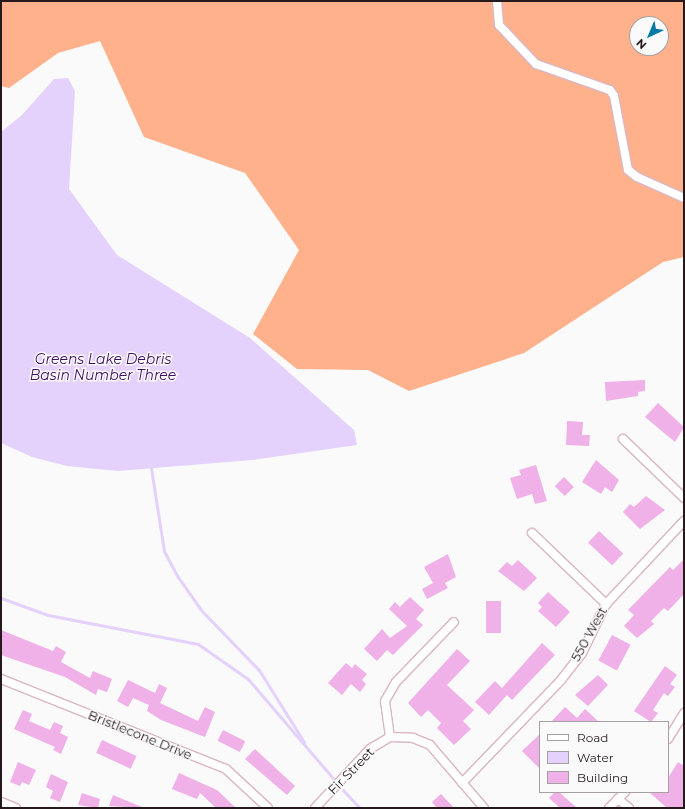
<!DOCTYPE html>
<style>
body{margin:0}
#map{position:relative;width:685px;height:809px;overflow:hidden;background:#fafafa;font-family:Montserrat,sans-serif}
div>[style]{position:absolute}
.forest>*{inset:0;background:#ffb18c}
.water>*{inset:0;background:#e4d1fc}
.stream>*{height:3px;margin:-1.5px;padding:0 1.5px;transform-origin:1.5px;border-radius:1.5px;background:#e4d1fc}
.building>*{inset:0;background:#f0b0e8;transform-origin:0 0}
.roads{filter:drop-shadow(1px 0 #d9b6c2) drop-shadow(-1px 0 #d9b6c2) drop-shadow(0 1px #d9b6c2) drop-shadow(0 -1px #d9b6c2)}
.minor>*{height:8px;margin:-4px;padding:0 4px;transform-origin:4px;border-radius:4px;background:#fff}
span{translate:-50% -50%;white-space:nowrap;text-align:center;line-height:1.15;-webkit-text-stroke:3px #fafafa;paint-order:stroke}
.street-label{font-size:13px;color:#25191d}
.water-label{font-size:14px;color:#3e0f61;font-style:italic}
.frame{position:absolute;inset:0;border:2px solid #25191d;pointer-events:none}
.legend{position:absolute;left:539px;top:721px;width:130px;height:72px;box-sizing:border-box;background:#fafafa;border:1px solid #a5a0a2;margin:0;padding:5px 7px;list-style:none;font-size:12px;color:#25191d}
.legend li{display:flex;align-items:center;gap:8px;height:20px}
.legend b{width:20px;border:1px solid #a5a0a2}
.north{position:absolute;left:629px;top:16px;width:40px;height:40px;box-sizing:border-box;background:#fafafa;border:1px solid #a5a0a2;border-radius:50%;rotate:224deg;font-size:11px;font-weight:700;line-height:16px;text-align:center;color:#25191d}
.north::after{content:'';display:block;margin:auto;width:14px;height:18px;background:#067ca4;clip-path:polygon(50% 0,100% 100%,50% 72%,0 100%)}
</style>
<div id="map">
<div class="forest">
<i style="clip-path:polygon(evenodd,1px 1px,684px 1px,684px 257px,663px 262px,524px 353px,409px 391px,368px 370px,297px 369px,253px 334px,299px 250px,245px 173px,144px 137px,100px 41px,58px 53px,9px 88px,1px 86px,1px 1px,637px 24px,661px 24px,661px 48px,637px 48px,637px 24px)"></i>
</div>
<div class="water">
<i style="clip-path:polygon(68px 78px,75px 91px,69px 189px,117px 255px,250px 338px,354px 430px,357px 445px,252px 460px,118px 471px,67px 466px,32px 457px,1px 443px,1px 132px,22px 115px,54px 79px)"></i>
</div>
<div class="stream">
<i style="left:151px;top:468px;width:84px;rotate:81.1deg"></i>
<i style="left:164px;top:551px;width:30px;rotate:62deg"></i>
<i style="left:178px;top:577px;width:39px;rotate:55deg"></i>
<i style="left:200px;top:609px;width:85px;rotate:46deg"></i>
<i style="left:259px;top:670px;width:85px;rotate:58deg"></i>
<i style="left:1px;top:598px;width:50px;rotate:19.9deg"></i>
<i style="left:48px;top:615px;width:153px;rotate:10.9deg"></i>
<i style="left:198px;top:644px;width:61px;rotate:35deg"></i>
<i style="left:248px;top:679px;width:130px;rotate:49.4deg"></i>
<i style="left:343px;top:790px;width:25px;rotate:47deg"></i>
</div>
<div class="building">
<i style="clip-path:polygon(645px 380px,645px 391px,638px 392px,638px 396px,606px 401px,605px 382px)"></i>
<i style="clip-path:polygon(658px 403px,684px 427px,675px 442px,645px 417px)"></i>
<i style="clip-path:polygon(567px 421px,583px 422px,582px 435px,590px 435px,589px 446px,566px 445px)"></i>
<i style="clip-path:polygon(596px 460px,619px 480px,612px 492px,605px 487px,601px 494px,582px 482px)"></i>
<i style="clip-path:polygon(536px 465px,547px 501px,535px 504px,532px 494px,517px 499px,510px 478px,521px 475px,519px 470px)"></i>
<i style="left:564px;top:477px;width:14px;height:13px;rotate:45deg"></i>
<i style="clip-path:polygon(646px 496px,665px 510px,640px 529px,623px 512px,630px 504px,634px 507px)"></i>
<i style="left:599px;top:531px;width:33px;height:16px;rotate:43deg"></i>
<i style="clip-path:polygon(448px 554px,456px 577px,445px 583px,448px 588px,427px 599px,422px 589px,433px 583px,424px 567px)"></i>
<i style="clip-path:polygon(684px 559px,684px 594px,668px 611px,664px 608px,651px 621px,654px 624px,637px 638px,624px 626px,634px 615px,628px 610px,670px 567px,673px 570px)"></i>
<i style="clip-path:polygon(518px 560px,537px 578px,524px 591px,498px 571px,507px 562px,512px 566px)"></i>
<i style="clip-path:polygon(548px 592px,570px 612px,556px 627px,538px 611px,542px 607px,538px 603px)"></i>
<i style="clip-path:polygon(410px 597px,424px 610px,416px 619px,423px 625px,393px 655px,387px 650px,377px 661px,364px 649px,382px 629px,390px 638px,407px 626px,389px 609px,395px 602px,400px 607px)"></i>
<i style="left:486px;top:601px;width:15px;height:32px"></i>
<i style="clip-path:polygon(1px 630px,53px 651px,56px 646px,66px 652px,61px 662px,90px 678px,93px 671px,112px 679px,107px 692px,98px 689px,96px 695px,65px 677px,1px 655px)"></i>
<i style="left:612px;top:635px;width:21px;height:29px;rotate:28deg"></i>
<i style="clip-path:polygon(542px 643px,555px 655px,512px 700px,507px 695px,489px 715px,475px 702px,495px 681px,502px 688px)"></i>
<i style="clip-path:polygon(457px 649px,470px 661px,447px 685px,474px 710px,463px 721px,471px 729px,454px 745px,437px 728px,441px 723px,428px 710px,421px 717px,408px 703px)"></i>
<i style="clip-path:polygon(346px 663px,352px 668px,355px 664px,367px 674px,362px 680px,366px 684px,360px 692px,351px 684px,342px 695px,328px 683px)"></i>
<i style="clip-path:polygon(665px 666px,677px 675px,670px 684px,675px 687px,668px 696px,664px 693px,653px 710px,658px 713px,651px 722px,634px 711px)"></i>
<i style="clip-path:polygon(598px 675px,608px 685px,588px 706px,575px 695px)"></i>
<i style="clip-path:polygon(128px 680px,155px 693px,159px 684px,167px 688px,160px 703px,198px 721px,205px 707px,215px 712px,205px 737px,161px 720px,147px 711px,149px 705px,133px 698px,128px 707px,117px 701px)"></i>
<i style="clip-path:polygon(565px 707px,577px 718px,585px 709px,599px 722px,551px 722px)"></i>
<i style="clip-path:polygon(23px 710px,32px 714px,29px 721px,50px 730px,54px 722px,63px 726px,60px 733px,68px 737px,61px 754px,53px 750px,55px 747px,14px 729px)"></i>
<i style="left:223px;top:730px;width:25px;height:12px;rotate:27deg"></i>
<i style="clip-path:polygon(540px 734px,540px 769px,522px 751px)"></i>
<i style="left:102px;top:740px;width:38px;height:14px;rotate:25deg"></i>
<i style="clip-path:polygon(255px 749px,295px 786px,287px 795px,245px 759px)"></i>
<i style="clip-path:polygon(18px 762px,36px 770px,29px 785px,22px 782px,20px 786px,10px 782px)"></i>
<i style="clip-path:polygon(678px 762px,684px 766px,684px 808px,667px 808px,649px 792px,668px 792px,668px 778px)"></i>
<i style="clip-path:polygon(179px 773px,217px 790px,236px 808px,216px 808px,200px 793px,197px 799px,172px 789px)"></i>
<i style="clip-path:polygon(51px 774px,68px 782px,60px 802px,50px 798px,53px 791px,46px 787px)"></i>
<i style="clip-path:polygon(555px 792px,559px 792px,577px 808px,560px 808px,549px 798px)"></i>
<i style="clip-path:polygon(82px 793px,100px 799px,98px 808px,78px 805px)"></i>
<i style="clip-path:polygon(441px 794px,454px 808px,437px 808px,432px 802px)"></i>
<i style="clip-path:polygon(113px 795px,144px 808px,109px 806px)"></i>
</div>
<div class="roads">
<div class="minor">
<i style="left:497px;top:1px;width:24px;rotate:85deg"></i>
<i style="left:499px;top:25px;width:54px;rotate:46.5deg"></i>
<i style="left:536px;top:64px;width:78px;rotate:19.4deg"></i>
<i style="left:610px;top:90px;width:7px;rotate:56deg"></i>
<i style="left:614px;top:96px;width:75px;rotate:79.3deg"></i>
<i style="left:628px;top:170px;width:11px;rotate:38deg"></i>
<i style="left:637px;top:177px;width:51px;rotate:24.1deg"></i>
<i style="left:623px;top:439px;width:85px;rotate:44deg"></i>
<i style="left:532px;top:533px;width:103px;rotate:43.8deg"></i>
<i style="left:1px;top:679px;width:242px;rotate:21.8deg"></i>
<i style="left:226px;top:769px;width:57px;rotate:42.9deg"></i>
<i style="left:390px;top:737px;width:36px;rotate:-98deg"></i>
<i style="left:385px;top:701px;width:22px;rotate:-60deg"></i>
<i style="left:396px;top:682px;width:83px;rotate:-46deg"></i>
<i style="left:390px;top:737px;width:23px;rotate:2deg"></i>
<i style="left:413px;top:738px;width:18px;rotate:22deg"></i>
<i style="left:430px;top:745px;width:83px;rotate:49.4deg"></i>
<i style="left:668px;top:739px;width:31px;rotate:-58deg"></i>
<i style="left:462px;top:783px;width:143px;rotate:-46.1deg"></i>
<i style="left:561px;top:680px;width:34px;rotate:-52deg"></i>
<i style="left:582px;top:653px;width:55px;rotate:-63.9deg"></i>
<i style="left:606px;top:604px;width:114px;rotate:-46.8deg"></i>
<i style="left:618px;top:799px;width:14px;rotate:39deg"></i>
<i style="left:1px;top:802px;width:16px;rotate:22deg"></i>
<i style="left:315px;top:808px;width:81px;rotate:-47deg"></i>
<i style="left:370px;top:749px;width:23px;rotate:-31deg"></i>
<i style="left:609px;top:808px;width:23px;rotate:-45deg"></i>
</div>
</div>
<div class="street-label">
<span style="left:589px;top:634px;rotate:-61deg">550 West</span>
<span style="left:140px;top:735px;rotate:22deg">Bristlecone Drive</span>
<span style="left:351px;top:771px;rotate:-46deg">Fir Street</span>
</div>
<div class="water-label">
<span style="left:103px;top:367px">Greens Lake Debris<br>Basin Number Three</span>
</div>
<div class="frame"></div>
<ul class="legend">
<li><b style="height:5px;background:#fff"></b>Road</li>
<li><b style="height:11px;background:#e4d1fc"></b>Water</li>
<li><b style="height:11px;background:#f0b0e8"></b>Building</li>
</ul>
<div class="north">N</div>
</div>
